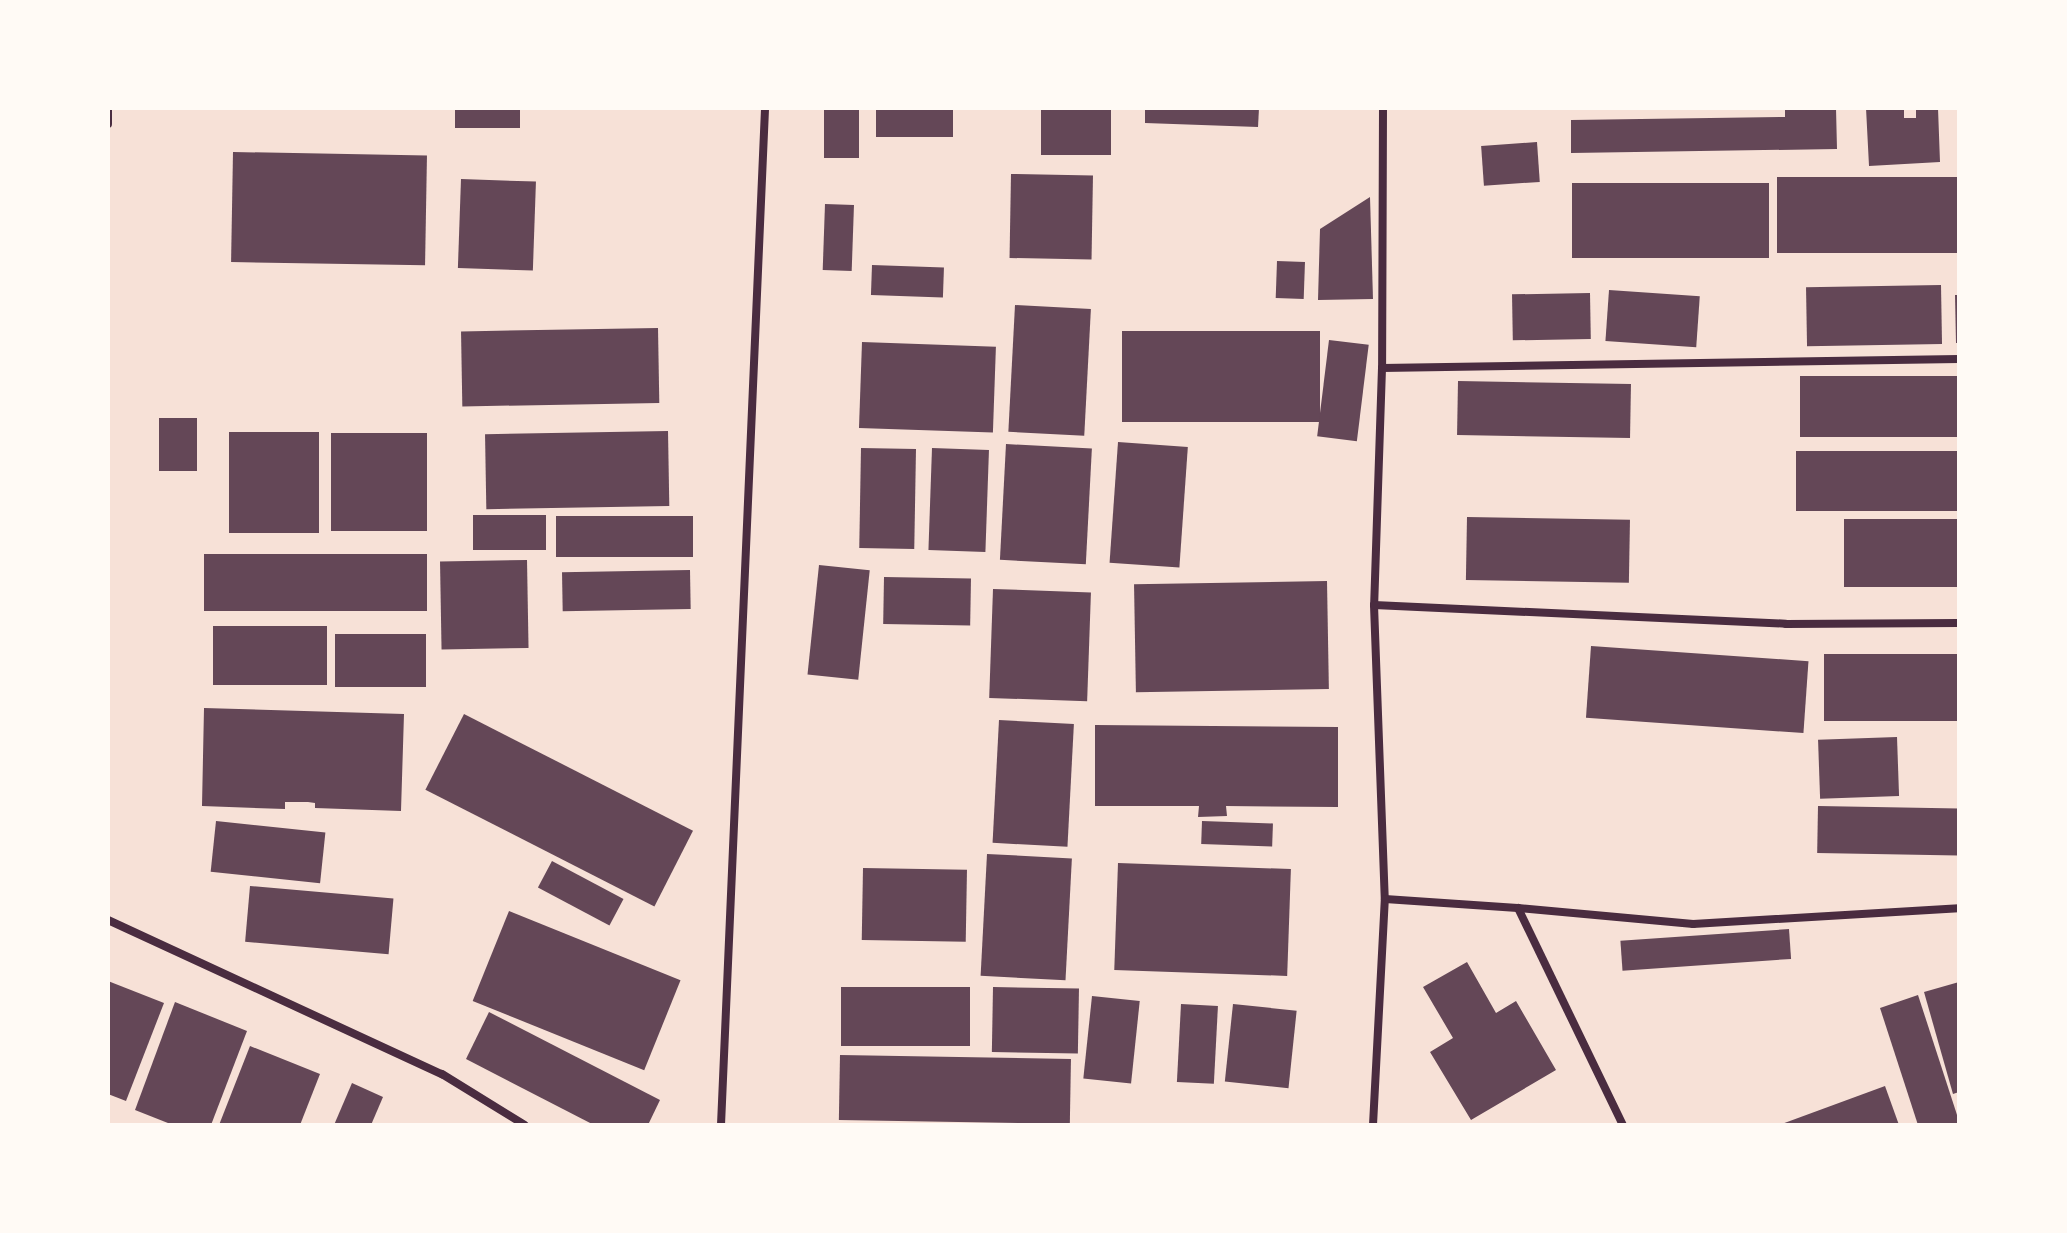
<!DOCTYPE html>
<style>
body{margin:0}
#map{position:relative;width:2067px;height:1233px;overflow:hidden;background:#f7e1d7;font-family:"Roboto Serif",serif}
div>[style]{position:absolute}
.building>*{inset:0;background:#644757;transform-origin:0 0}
.minor>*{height:8px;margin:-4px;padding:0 4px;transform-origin:4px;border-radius:4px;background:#4a2c40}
span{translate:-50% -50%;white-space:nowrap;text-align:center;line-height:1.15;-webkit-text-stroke:8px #fffaf5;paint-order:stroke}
.frame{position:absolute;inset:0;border:110px solid #fffaf5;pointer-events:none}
</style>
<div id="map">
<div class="building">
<i style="left:455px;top:108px;width:65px;height:20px"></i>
<i style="left:824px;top:108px;width:35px;height:50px"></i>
<i style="left:876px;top:108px;width:77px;height:29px"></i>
<i style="left:1041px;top:108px;width:70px;height:47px"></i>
<i style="clip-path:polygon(1145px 108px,1259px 108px,1258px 127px,1145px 123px)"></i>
<i style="clip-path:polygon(1785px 108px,1836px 108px,1837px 149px,1571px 153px,1571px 120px,1785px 117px)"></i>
<i style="clip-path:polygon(1866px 108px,1904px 108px,1904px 118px,1916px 118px,1916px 108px,1938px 108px,1940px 162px,1869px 166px)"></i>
<i style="left:1537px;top:142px;width:40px;height:56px;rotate:86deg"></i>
<i style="left:233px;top:152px;width:194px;height:110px;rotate:1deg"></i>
<i style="left:1011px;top:174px;width:82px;height:84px;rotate:1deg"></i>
<i style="left:1959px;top:177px;width:76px;height:182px;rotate:90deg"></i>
<i style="left:461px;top:179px;width:75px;height:89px;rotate:2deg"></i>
<i style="left:1572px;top:183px;width:197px;height:75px"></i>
<i style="clip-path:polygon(1370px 197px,1373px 299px,1318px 300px,1320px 229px)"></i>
<i style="left:825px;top:204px;width:29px;height:66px;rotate:2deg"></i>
<i style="left:1277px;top:261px;width:28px;height:37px;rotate:2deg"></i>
<i style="left:872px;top:265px;width:72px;height:30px;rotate:2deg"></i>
<i style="left:1941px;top:285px;width:59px;height:135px;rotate:89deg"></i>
<i style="left:1609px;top:290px;width:91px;height:51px;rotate:4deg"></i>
<i style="left:1590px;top:293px;width:46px;height:78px;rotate:89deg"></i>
<i style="clip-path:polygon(1955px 295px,1959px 295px,1959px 343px,1956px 343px)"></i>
<i style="left:1015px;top:305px;width:76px;height:127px;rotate:3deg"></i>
<i style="left:658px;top:328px;width:75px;height:197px;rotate:89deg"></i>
<i style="left:1122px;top:331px;width:198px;height:91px"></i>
<i style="left:1329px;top:340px;width:40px;height:97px;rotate:7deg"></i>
<i style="left:862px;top:342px;width:134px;height:86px;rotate:2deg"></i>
<i style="left:1959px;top:376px;width:61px;height:159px;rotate:90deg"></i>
<i style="left:1458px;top:381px;width:173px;height:54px;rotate:1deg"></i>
<i style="left:159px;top:418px;width:38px;height:53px"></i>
<i style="left:668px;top:431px;width:75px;height:183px;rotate:89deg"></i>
<i style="left:229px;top:432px;width:90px;height:101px"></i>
<i style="left:427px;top:433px;width:98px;height:96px;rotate:90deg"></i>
<i style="left:1118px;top:442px;width:70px;height:121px;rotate:4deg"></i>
<i style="left:1006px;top:444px;width:86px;height:116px;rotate:3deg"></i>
<i style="left:861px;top:448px;width:55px;height:100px;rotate:1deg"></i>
<i style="left:932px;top:448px;width:57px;height:102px;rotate:2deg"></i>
<i style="left:1959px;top:451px;width:60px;height:163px;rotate:90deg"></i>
<i style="left:473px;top:515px;width:73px;height:35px"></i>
<i style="left:556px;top:516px;width:137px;height:41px"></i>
<i style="left:1467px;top:517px;width:163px;height:63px;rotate:1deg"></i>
<i style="left:1844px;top:519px;width:115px;height:68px"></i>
<i style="left:427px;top:554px;width:57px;height:223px;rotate:90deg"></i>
<i style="left:527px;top:560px;width:88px;height:87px;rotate:89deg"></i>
<i style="left:819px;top:565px;width:51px;height:110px;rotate:6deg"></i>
<i style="left:690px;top:570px;width:39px;height:128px;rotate:89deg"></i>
<i style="left:884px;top:577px;width:87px;height:47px;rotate:1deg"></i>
<i style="left:1327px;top:581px;width:108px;height:193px;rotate:89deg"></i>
<i style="left:993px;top:589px;width:98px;height:109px;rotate:2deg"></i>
<i style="left:327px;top:626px;width:59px;height:114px;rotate:90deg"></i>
<i style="left:426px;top:634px;width:53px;height:91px;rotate:90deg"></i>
<i style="left:1591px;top:646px;width:218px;height:72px;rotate:4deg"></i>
<i style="left:1959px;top:654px;width:67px;height:135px;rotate:90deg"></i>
<i style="clip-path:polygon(204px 708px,404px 714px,401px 811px,315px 808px,315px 803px,308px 802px,285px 802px,285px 809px,202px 806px)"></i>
<i style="left:464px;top:714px;width:257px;height:85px;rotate:27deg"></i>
<i style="left:999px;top:720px;width:75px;height:123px;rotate:3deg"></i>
<i style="clip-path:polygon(1095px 725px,1338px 727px,1338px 807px,1226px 806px,1227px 816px,1198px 817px,1199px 806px,1095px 806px)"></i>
<i style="left:1897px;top:737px;width:59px;height:79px;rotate:88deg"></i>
<i style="left:1818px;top:806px;width:141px;height:47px;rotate:1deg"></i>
<i style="left:216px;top:821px;width:110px;height:51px;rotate:6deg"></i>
<i style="left:1202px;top:821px;width:71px;height:23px;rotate:2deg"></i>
<i style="left:987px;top:854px;width:85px;height:122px;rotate:3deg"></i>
<i style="left:552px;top:861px;width:81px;height:30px;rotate:28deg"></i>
<i style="left:1118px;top:863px;width:173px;height:107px;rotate:2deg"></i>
<i style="left:863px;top:868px;width:104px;height:72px;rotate:1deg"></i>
<i style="left:250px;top:886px;width:144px;height:56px;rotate:5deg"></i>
<i style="left:509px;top:911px;width:185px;height:97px;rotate:22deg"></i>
<i style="left:1789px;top:929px;width:30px;height:169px;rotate:86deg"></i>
<i style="clip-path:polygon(1467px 962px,1496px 1013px,1516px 1001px,1556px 1070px,1471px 1120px,1430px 1052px,1453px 1038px,1423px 987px)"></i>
<i style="clip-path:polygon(108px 981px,164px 1003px,126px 1101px,108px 1094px)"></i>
<i style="clip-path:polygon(1959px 982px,1959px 1092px,1953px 1094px,1924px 992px)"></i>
<i style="left:841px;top:987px;width:129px;height:59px"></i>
<i style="left:993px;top:987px;width:86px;height:65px;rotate:1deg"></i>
<i style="clip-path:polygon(1918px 995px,1959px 1121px,1959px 1125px,1918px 1125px,1880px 1008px)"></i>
<i style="left:1092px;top:996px;width:48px;height:83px;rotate:6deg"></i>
<i style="clip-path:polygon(175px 1002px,247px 1031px,211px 1125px,173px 1125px,135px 1110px)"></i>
<i style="left:1181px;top:1004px;width:37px;height:78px;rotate:3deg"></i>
<i style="left:1233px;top:1004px;width:64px;height:78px;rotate:6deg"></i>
<i style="clip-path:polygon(489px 1012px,660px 1100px,648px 1125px,594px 1125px,466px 1059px)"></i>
<i style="clip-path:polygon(250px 1046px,320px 1074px,300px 1125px,219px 1125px)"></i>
<i style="left:840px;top:1055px;width:231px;height:65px;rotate:1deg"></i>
<i style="clip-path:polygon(352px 1083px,383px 1097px,371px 1125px,334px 1125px)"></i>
<i style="clip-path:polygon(1885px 1086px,1899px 1125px,1779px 1125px)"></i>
</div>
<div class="minor">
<i style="left:1383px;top:108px;width:260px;rotate:90.2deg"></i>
<i style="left:1382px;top:368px;width:237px;rotate:91.9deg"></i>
<i style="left:1374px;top:605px;width:294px;rotate:87.9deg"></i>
<i style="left:1385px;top:899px;width:133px;rotate:3.9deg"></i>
<i style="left:1518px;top:908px;width:241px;rotate:64.2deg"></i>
<i style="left:108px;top:124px;width:16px;rotate:-90deg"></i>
<i style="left:1382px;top:368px;width:577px;rotate:-0.89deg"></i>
<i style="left:1374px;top:605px;width:412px;rotate:2.6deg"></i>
<i style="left:1786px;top:624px;width:173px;rotate:-0.3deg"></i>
<i style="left:1518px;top:908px;width:176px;rotate:5.2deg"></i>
<i style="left:1693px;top:924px;width:266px;rotate:-3.4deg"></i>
<i style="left:108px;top:920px;width:368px;rotate:24.8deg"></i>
<i style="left:442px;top:1074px;width:97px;rotate:31.6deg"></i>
<i style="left:721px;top:1125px;width:1018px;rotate:-87.52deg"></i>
<i style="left:1373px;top:1125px;width:226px;rotate:-87deg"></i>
</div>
<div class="frame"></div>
</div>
